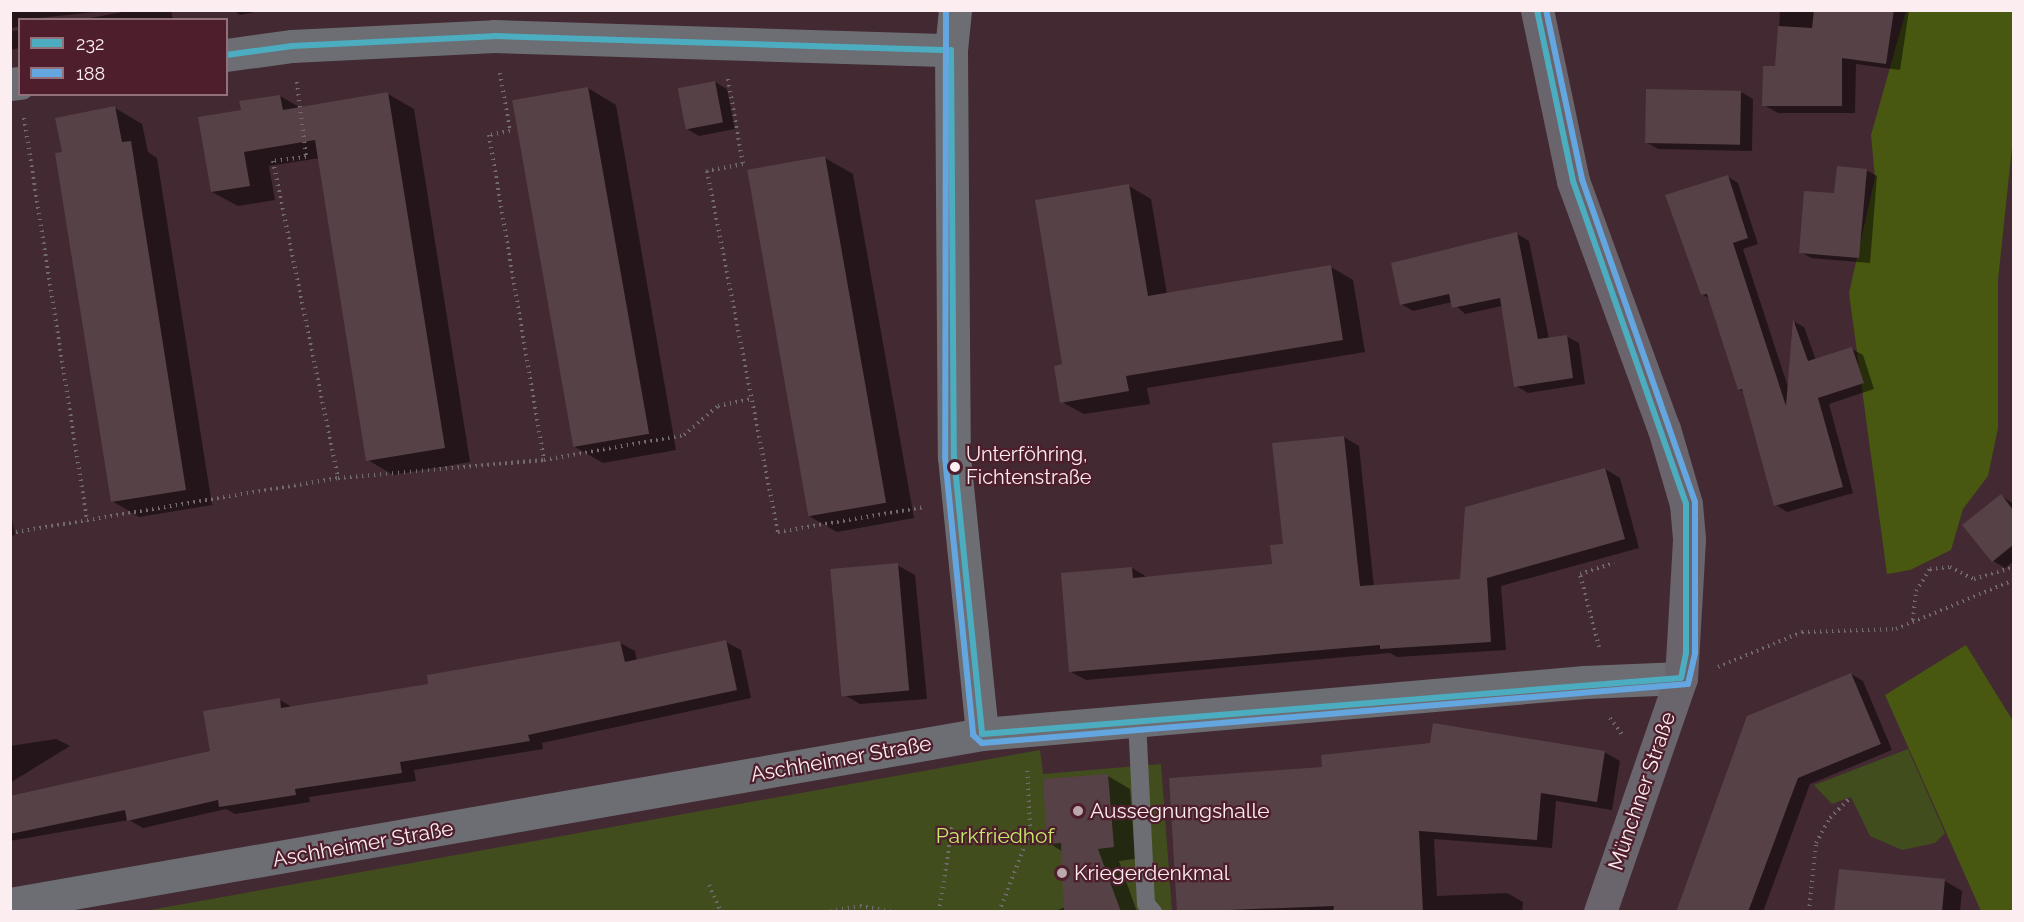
<!DOCTYPE html>
<meta charset="utf-8">
<style>
body{margin:0}
#map{position:relative;width:2024px;height:922px;overflow:hidden;background:#432931;font-family:Raleway,sans-serif}
div>[style]{position:absolute}
.green>*{inset:0;background:#424d1e}
.forest>*{inset:0;background:#485811}
.shadow>*{inset:0;background:#0007}
.building>*{inset:0;background:#564146;transform-origin:0 0}
.path>*{height:4px;margin-top:-2px;transform-origin:0;background:repeating-linear-gradient(90deg,#716a6f 0 1.5px,transparent 0 6px)}
.lane>*{height:18px;margin:-9px;padding:0 9px;transform-origin:9px;border-radius:9px;background:#6c6e74}
.street>*{height:33px;margin:-16.5px;padding:0 16.5px;transform-origin:16.5px;border-radius:16.5px;background:#6c6e74}
.secondary>*{height:33px;margin:-16.5px;padding:0 16.5px;transform-origin:16.5px;border-radius:16.5px;background:#6a646c}
.bus-1>*{height:6px;margin:-3px;padding:0 3px;transform-origin:3px;border-radius:3px;background:#4dadc0}
.bus-2>*{height:6px;margin:-3px;padding:0 3px;transform-origin:3px;border-radius:3px;background:#64a6e0}
.dots>*{width:16px;height:16px;translate:-50% -50%;box-sizing:border-box;border:3px solid #4e1e2c;border-radius:50%}
span{translate:-50% -50%;white-space:nowrap;text-align:center;line-height:1.15;-webkit-text-stroke:4.5px #4e1e2c;paint-order:stroke}
.bus-label{font-size:20px;color:#fbedf0}
.left{translate:0 -50%;text-align:left}
.street-label{font-size:21px;color:#fbedf0}
.poi-label{font-size:21px;color:#fbedf0}
.park-label{font-size:21px;color:#c2ea69}
.frame{position:absolute;inset:0;border:12px solid #fbedf0;pointer-events:none}
.legend{position:absolute;left:18px;top:18px;width:210px;height:78px;box-sizing:border-box;background:#4e1e2c;border:2px solid #93717a;margin:0;padding:8px 10px;list-style:none;font-size:18px;color:#fbedf0}
.legend li{display:flex;align-items:center;gap:12px;height:30px}
.legend b{width:30px;border:2px solid #93717a}
</style>
<div id="map">
<div class="green">
<i style="clip-path:polygon(1908px 749px,1945px 833px,1935px 843px,1902px 850px,1870px 836px,1851px 797px,1832px 804px,1814px 785px)"></i>
<i style="clip-path:polygon(1040px 750px,1043px 774px,1161px 764px,1172px 911px,139px 912px)"></i>
</div>
<div class="forest">
<i style="clip-path:polygon(1906px 11px,2013px 11px,2013px 138px,1998px 280px,1998px 428px,1988px 476px,1963px 509px,1951px 550px,1910px 570px,1887px 574px,1849px 293px,1875px 178px,1871px 135px)"></i>
<i style="clip-path:polygon(1966px 645px,2013px 721px,2013px 911px,1981px 911px,1885px 695px)"></i>
</div>
<div class="shadow">
<i style="clip-path:polygon(10px 10px,115px 10px,20px 20px,20px 27px,10px 28px)"></i>
<i style="clip-path:polygon(133px 10px,171px 10px,173px 20px,80px 20px)"></i>
<i style="clip-path:polygon(233px 10px,265px 10px,240px 15px)"></i>
<i style="clip-path:polygon(1780px 10px,1909px 10px,1900px 70px,1856px 64px,1855px 113px,1778px 113px,1764px 105px,1777px 67px)"></i>
<i style="clip-path:polygon(20px 30px,20px 48px,10px 50px,10px 31px)"></i>
<i style="clip-path:polygon(715px 82px,727px 89px,735px 129px,699px 136px,687px 129px)"></i>
<i style="clip-path:polygon(588px 88px,616px 105px,676px 450px,603px 463px,575px 447px)"></i>
<i style="clip-path:polygon(1648px 91px,1741px 92px,1753px 99px,1752px 151px,1658px 149px,1646px 142px)"></i>
<i style="clip-path:polygon(388px 94px,414px 109px,470px 462px,393px 475px,368px 460px,320px 158px,269px 166px,275px 200px,238px 206px,212px 192px,242px 111px,280px 96px,301px 108px)"></i>
<i style="clip-path:polygon(115px 108px,142px 124px,148px 152px,157px 158px,212px 505px,139px 517px,112px 501px,63px 153px)"></i>
<i style="clip-path:polygon(825px 158px,853px 174px,914px 518px,837px 532px,809px 516px)"></i>
<i style="clip-path:polygon(1866px 170px,1877px 176px,1870px 263px,1811px 258px,1801px 252px)"></i>
<i style="clip-path:polygon(1727px 176px,1738px 183px,1758px 244px,1743px 249px,1789px 390px,1795px 322px,1804px 327px,1816px 360px,1852px 349px,1863px 355px,1874px 389px,1829px 404px,1853px 493px,1787px 512px,1776px 505px,1745px 393px,1739px 389px,1710px 299px,1702px 294px)"></i>
<i style="clip-path:polygon(1129px 186px,1151px 199px,1167px 294px,1331px 267px,1353px 280px,1365px 352px,1147px 388px,1150px 404px,1084px 414px,1062px 402px,1064px 365px)"></i>
<i style="clip-path:polygon(1517px 234px,1529px 241px,1549px 339px,1566px 336px,1579px 343px,1585px 384px,1528px 393px,1516px 386px,1502px 306px,1465px 314px,1452px 302px,1413px 311px,1401px 304px)"></i>
<i style="clip-path:polygon(1344px 437px,1359px 446px,1374px 587px,1461px 581px,1605px 469px,1620px 478px,1639px 548px,1501px 586px,1506px 650px,1397px 657px,1390px 653px,1086px 680px,1071px 672px,1062px 574px,1132px 568px,1147px 577px,1274px 565px)"></i>
<i style="clip-path:polygon(2001px 496px,2014px 504px,2014px 561px,2005px 568px,1993px 561px)"></i>
<i style="clip-path:polygon(10px 509px,15px 535px,10px 536px)"></i>
<i style="clip-path:polygon(897px 565px,915px 575px,927px 699px,860px 704px,843px 694px)"></i>
<i style="clip-path:polygon(726px 642px,741px 650px,751px 698px,542px 743px,543px 749px,414px 770px,416px 781px,309px 797px,310px 802px,235px 814px,226px 809px,143px 828px,129px 820px,10px 841px,10px 797px,212px 752px,280px 700px,292px 707px,430px 686px,620px 643px,635px 651px,637px 661px)"></i>
<i style="clip-path:polygon(1851px 674px,1863px 681px,1892px 750px,1810px 784px,1763px 912px,1677px 912px)"></i>
<i style="clip-path:polygon(56px 739px,70px 746px,10px 783px,10px 746px)"></i>
<i style="clip-path:polygon(1604px 752px,1620px 761px,1612px 810px,1556px 801px,1552px 848px,1434px 839px,1437px 896px,1507px 893px,1523px 902px,1522px 912px,1178px 912px)"></i>
<i style="clip-path:polygon(1108px 776px,1130px 789px,1135px 859px,1119px 861px,1137px 912px,1053px 912px,1065px 907px,1063px 852px,1049px 843px)"></i>
<i style="clip-path:polygon(1840px 870px,1945px 881px,1962px 891px,1960px 912px,1836px 912px)"></i>
</div>
<div class="building">
<i style="clip-path:polygon(1814px 10px,1894px 10px,1886px 64px,1842px 58px,1842px 106px,1762px 106px,1763px 66px,1775px 66px,1778px 26px,1812px 28px)"></i>
<i style="left:715px;top:81px;width:42px;height:38px;rotate:79deg"></i>
<i style="left:588px;top:87px;width:352px;height:77px;rotate:80deg"></i>
<i style="left:1646px;top:89px;width:95px;height:54px;rotate:1deg"></i>
<i style="clip-path:polygon(388px 92px,445px 448px,366px 461px,315px 140px,244px 152px,250px 186px,211px 192px,198px 117px,241px 110px,239px 101px,280px 95px,283px 110px)"></i>
<i style="clip-path:polygon(115px 106px,122px 142px,131px 141px,186px 490px,111px 502px,55px 153px,62px 152px,55px 118px)"></i>
<i style="left:825px;top:156px;width:352px;height:79px;rotate:80deg"></i>
<i style="clip-path:polygon(1837px 166px,1867px 169px,1859px 258px,1799px 253px,1804px 191px,1834px 193px)"></i>
<i style="clip-path:polygon(1728px 175px,1748px 238px,1733px 243px,1786px 406px,1793px 319px,1808px 361px,1852px 347px,1864px 383px,1818px 398px,1843px 487px,1774px 506px,1742px 389px,1738px 390px,1707px 294px,1701px 295px,1665px 195px)"></i>
<i style="clip-path:polygon(1129px 184px,1148px 296px,1331px 265px,1343px 340px,1126px 376px,1129px 391px,1060px 403px,1054px 366px,1062px 364px,1035px 200px)"></i>
<i style="clip-path:polygon(1517px 232px,1538px 339px,1567px 335px,1573px 378px,1514px 387px,1500px 298px,1452px 308px,1449px 294px,1400px 305px,1391px 263px)"></i>
<i style="clip-path:polygon(1344px 436px,1360px 586px,1460px 579px,1465px 507px,1605px 468px,1625px 539px,1487px 578px,1491px 642px,1380px 649px,1380px 645px,1069px 672px,1061px 573px,1132px 567px,1133px 578px,1272px 564px,1270px 545px,1283px 544px,1272px 443px)"></i>
<i style="clip-path:polygon(2001px 494px,2013px 510px,2013px 545px,1992px 562px,1962px 525px)"></i>
<i style="left:898px;top:563px;width:128px;height:68px;rotate:85deg"></i>
<i style="clip-path:polygon(726px 640px,737px 690px,528px 735px,530px 741px,400px 762px,402px 773px,295px 789px,296px 795px,219px 807px,218px 800px,127px 821px,125px 810px,10px 834px,10px 796px,210px 751px,203px 711px,280px 698px,281px 708px,428px 684px,427px 675px,620px 641px,625px 662px)"></i>
<i style="clip-path:polygon(1851px 673px,1881px 744px,1798px 778px,1748px 912px,1676px 912px,1747px 716px)"></i>
<i style="clip-path:polygon(1433px 723px,1605px 751px,1597px 802px,1541px 793px,1537px 840px,1419px 831px,1423px 912px,1333px 912px,1334px 906px,1177px 912px,1169px 778px,1322px 767px,1321px 755px,1430px 743px)"></i>
<i style="clip-path:polygon(1108px 774px,1114px 847px,1098px 849px,1121px 912px,1064px 912px,1061px 843px,1047px 844px,1043px 779px)"></i>
<i style="clip-path:polygon(1839px 869px,1945px 879px,1942px 912px,1834px 912px)"></i>
</div>
<div class="path">
<i style="left:500px;top:73px;width:59px;rotate:80.2deg"></i>
<i style="left:510px;top:131px;width:21px;rotate:169deg"></i>
<i style="left:489px;top:135px;width:330px;rotate:80.4deg"></i>
<i style="left:728px;top:79px;width:86px;rotate:80deg"></i>
<i style="left:743px;top:164px;width:37px;rotate:169deg"></i>
<i style="left:707px;top:171px;width:368px;rotate:78.9deg"></i>
<i style="left:778px;top:532px;width:148px;rotate:-9.7deg"></i>
<i style="left:297px;top:82px;width:76px;rotate:83.2deg"></i>
<i style="left:306px;top:157px;width:33px;rotate:173deg"></i>
<i style="left:273px;top:161px;width:324px;rotate:78.4deg"></i>
<i style="left:24px;top:118px;width:408px;rotate:81.1deg"></i>
<i style="left:10px;top:533px;width:333px;rotate:-9.5deg"></i>
<i style="left:338px;top:478px;width:207px;rotate:-5deg"></i>
<i style="left:544px;top:460px;width:142px;rotate:-10.1deg"></i>
<i style="left:684px;top:435px;width:45px;rotate:-40.5deg"></i>
<i style="left:718px;top:406px;width:35px;rotate:-12deg"></i>
<i style="left:1913px;top:620px;width:29px;rotate:-84deg"></i>
<i style="left:1916px;top:591px;width:26px;rotate:-58deg"></i>
<i style="left:1930px;top:569px;width:20px;rotate:-6deg"></i>
<i style="left:1950px;top:567px;width:27px;rotate:27deg"></i>
<i style="left:1974px;top:579px;width:42px;rotate:-16.7deg"></i>
<i style="left:1599px;top:647px;width:75px;rotate:-104.6deg"></i>
<i style="left:1580px;top:574px;width:36px;rotate:-18deg"></i>
<i style="left:1718px;top:667px;width:91px;rotate:-22.6deg"></i>
<i style="left:1802px;top:632px;width:94px;rotate:-1.8deg"></i>
<i style="left:1896px;top:629px;width:128px;rotate:-22.6deg"></i>
<i style="left:1610px;top:718px;width:22px;rotate:54deg"></i>
<i style="left:709px;top:885px;width:30px;rotate:66deg"></i>
<i style="left:824px;top:912px;width:36px;rotate:-9deg"></i>
<i style="left:860px;top:906px;width:35px;rotate:10deg"></i>
<i style="left:939px;top:912px;width:86px;rotate:-81.3deg"></i>
<i style="left:999px;top:912px;width:86px;rotate:-68.8deg"></i>
<i style="left:1030px;top:832px;width:66px;rotate:-92.6deg"></i>
<i style="left:1809px;top:912px;width:69px;rotate:-84.2deg"></i>
<i style="left:1816px;top:843px;width:29px;rotate:-61deg"></i>
<i style="left:1830px;top:818px;width:30px;rotate:-45deg"></i>
</div>
<div class="lane">
<i style="left:1137px;top:720px;width:184px;rotate:87.2deg"></i>
<i style="left:1146px;top:904px;width:11px;rotate:49deg"></i>
</div>
<div class="street">
<i style="left:955px;top:10px;width:40px;rotate:95.7deg"></i>
<i style="left:951px;top:50px;width:407px;rotate:89.6deg"></i>
<i style="left:954px;top:457px;width:278px;rotate:84.2deg"></i>
<i style="left:226px;top:55px;width:67px;rotate:-7.8deg"></i>
<i style="left:292px;top:46px;width:202px;rotate:-2.8deg"></i>
<i style="left:494px;top:36px;width:457px;rotate:1.8deg"></i>
<i style="left:10px;top:84px;width:10px;rotate:-6deg"></i>
<i style="left:10px;top:904px;width:987px;rotate:-9.92deg"></i>
<i style="left:982px;top:734px;width:605px;rotate:-4.93deg"></i>
<i style="left:1585px;top:682px;width:96px;rotate:-2.4deg"></i>
</div>
<div class="secondary">
<i style="left:1537px;top:10px;width:175px;rotate:78.1deg"></i>
<i style="left:1573px;top:181px;width:264px;rotate:69.9deg"></i>
<i style="left:1664px;top:429px;width:78px;rotate:73.7deg"></i>
<i style="left:1686px;top:504px;width:36px;rotate:85deg"></i>
<i style="left:1689px;top:540px;width:138px;rotate:93.3deg"></i>
<i style="left:1681px;top:678px;width:248px;rotate:109.1deg"></i>
</div>
<div class="bus-1">
<i style="left:1537px;top:10px;width:175px;rotate:78.1deg"></i>
<i style="left:1573px;top:181px;width:342px;rotate:70.7deg"></i>
<i style="left:1686px;top:504px;width:149px;rotate:90deg"></i>
<i style="left:1686px;top:653px;width:25px;rotate:101deg"></i>
<i style="left:951px;top:50px;width:407px;rotate:89.6deg"></i>
<i style="left:954px;top:457px;width:278px;rotate:84.2deg"></i>
<i style="left:226px;top:55px;width:67px;rotate:-7.8deg"></i>
<i style="left:292px;top:46px;width:202px;rotate:-2.8deg"></i>
<i style="left:494px;top:36px;width:457px;rotate:1.8deg"></i>
<i style="left:982px;top:734px;width:701px;rotate:-4.58deg"></i>
</div>
<div class="bus-2">
<i style="left:946px;top:10px;width:447px;rotate:90.1deg"></i>
<i style="left:945px;top:457px;width:279px;rotate:84.2deg"></i>
<i style="left:973px;top:735px;width:12px;rotate:42deg"></i>
<i style="left:982px;top:743px;width:708px;rotate:-4.78deg"></i>
<i style="left:1688px;top:684px;width:32px;rotate:-77deg"></i>
<i style="left:1695px;top:653px;width:151px;rotate:-90deg"></i>
<i style="left:1695px;top:502px;width:342px;rotate:-109.3deg"></i>
<i style="left:1582px;top:179px;width:173px;rotate:-102deg"></i>
</div>
<div class="dots">
<i style="left:955px;top:467px;background:#fbedf0"></i>
<i style="left:1078px;top:811px;background:#bba8ad"></i>
<i style="left:1062px;top:873px;background:#bba8ad"></i>
</div>
<div class="bus-label">
<span class="left" style="left:966px;top:466px">Unterföhring,<br>Fichtenstraße</span>
</div>
<div class="street-label">
<span style="left:841px;top:759px;rotate:-10deg">Aschheimer Straße</span>
<span style="left:1642px;top:791px;rotate:-71deg">Münchner Straße</span>
<span style="left:363px;top:844px;rotate:-10deg">Aschheimer Straße</span>
</div>
<div class="poi-label">
<span class="left" style="left:1090px;top:811px">Aussegnungshalle</span>
<span class="left" style="left:1074px;top:873px">Kriegerdenkmal</span>
</div>
<div class="park-label">
<span style="left:995px;top:836px">Parkfriedhof</span>
</div>
<div class="frame"></div>
<ul class="legend">
<li><b style="height:8px;background:#4dadc0"></b>232</li>
<li><b style="height:8px;background:#64a6e0"></b>188</li>
</ul>
</div>
